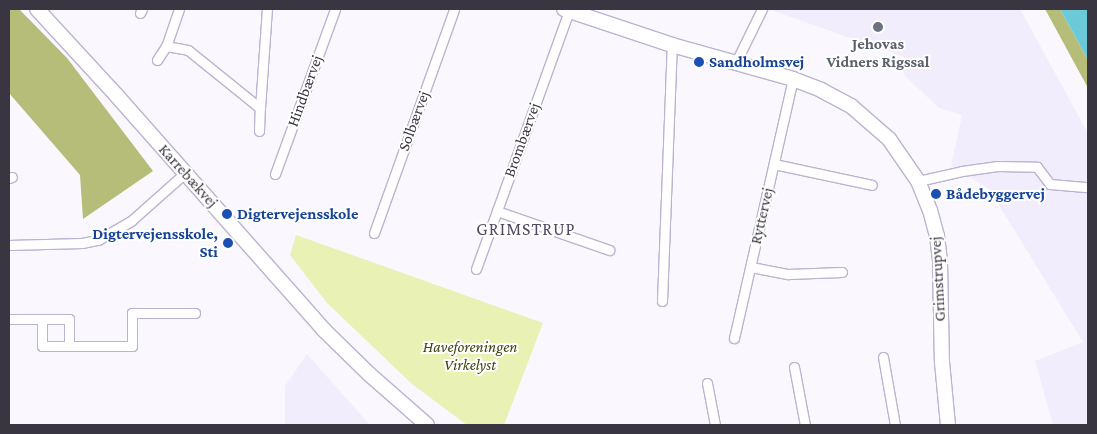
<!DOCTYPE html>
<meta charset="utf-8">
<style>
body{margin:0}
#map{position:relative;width:1097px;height:434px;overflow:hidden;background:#faf8fe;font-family:"Crimson Pro",serif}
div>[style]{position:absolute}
.built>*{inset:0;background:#f2edfd}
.green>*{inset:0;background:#e9f1b4}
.forest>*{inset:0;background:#b5bd78}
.water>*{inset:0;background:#6bc9d8}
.roads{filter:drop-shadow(1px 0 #bcb3d2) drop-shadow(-1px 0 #bcb3d2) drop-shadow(0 1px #bcb3d2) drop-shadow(0 -1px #bcb3d2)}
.street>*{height:9px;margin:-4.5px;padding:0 4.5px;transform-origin:4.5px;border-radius:4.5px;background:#fff}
.secondary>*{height:14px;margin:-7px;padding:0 7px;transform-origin:7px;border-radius:7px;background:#fff}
.dots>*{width:14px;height:14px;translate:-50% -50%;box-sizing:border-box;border:2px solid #fff;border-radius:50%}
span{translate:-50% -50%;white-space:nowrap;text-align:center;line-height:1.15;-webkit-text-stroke:4px #fff;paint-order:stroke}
.worship-label{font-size:16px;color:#5b616d;font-weight:700}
.transit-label{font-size:16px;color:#164399;font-weight:700}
.left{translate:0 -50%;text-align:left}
.right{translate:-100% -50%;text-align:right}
.street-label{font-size:16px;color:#393541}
.park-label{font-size:16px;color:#3f430e;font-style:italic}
.neighbourhood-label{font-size:18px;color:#524a64;letter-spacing:1px}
.frame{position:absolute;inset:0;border:10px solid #393541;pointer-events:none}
</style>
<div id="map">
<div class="built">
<i style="clip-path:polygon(768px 9px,1020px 9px,1088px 133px,1088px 425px,1053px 425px,1035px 361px,1083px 342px,989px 189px,951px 166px,962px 115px,939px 108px,904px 75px,904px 57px)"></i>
<i style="clip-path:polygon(307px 354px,370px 425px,285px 425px,285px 386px)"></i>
</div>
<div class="green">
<i style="clip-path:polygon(296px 235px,543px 323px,504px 425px,467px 425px,412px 384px,327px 303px,290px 255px)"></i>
</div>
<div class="forest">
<i style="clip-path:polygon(9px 9px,19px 9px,67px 58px,153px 171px,83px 219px,80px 175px,9px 93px)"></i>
<i style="clip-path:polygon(1045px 9px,1060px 9px,1088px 60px,1088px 88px)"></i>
</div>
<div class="water">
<i style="clip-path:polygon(1060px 9px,1088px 9px,1088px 60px)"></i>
</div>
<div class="roads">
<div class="street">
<i style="left:179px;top:9px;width:39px;rotate:109deg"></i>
<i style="left:166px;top:46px;width:22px;rotate:10deg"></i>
<i style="left:188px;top:50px;width:92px;rotate:38.9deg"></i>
<i style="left:260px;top:108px;width:99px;rotate:-86deg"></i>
<i style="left:140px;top:13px;width:4px;rotate:-63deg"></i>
<i style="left:157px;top:60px;width:17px;rotate:-57deg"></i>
<i style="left:735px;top:64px;width:61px;rotate:-63.9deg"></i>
<i style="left:259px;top:131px;width:23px;rotate:-88deg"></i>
<i style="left:774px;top:164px;width:100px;rotate:12.1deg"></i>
<i style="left:275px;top:174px;width:176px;rotate:-70deg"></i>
<i style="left:9px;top:178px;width:3px;rotate:-18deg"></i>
<i style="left:918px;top:181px;width:45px;rotate:-12.8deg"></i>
<i style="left:962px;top:171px;width:36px;rotate:-8deg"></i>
<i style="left:998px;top:166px;width:39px;rotate:1deg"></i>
<i style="left:1037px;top:167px;width:21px;rotate:53deg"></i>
<i style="left:1050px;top:184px;width:38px;rotate:5deg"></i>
<i style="left:497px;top:211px;width:119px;rotate:19.2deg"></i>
<i style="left:374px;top:233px;width:238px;rotate:-70.3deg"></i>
<i style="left:9px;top:245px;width:73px;rotate:-1.6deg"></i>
<i style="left:82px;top:243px;width:16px;rotate:-11deg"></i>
<i style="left:98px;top:240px;width:39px;rotate:-30deg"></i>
<i style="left:132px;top:220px;width:71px;rotate:-41.6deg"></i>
<i style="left:751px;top:267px;width:38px;rotate:11deg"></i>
<i style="left:788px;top:274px;width:54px;rotate:-2.1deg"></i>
<i style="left:476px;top:269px;width:275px;rotate:-70.2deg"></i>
<i style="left:662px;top:301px;width:256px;rotate:-87.8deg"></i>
<i style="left:9px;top:319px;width:60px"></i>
<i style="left:69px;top:319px;width:27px;rotate:90deg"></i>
<i style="left:42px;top:319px;width:27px;rotate:90deg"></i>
<i style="left:42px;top:346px;width:90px"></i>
<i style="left:132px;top:346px;width:33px;rotate:-90deg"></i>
<i style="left:132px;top:313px;width:63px"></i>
<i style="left:734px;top:338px;width:266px;rotate:-77.2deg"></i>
<i style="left:883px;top:357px;width:69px;rotate:80deg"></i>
<i style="left:794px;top:367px;width:59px;rotate:79.3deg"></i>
<i style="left:707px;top:383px;width:43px;rotate:79.2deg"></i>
</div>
<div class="secondary">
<i style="left:37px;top:9px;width:118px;rotate:47.4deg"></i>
<i style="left:117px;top:96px;width:312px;rotate:48.5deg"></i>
<i style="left:324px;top:330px;width:63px;rotate:44.4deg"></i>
<i style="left:369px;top:374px;width:77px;rotate:41.3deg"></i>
<i style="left:564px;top:9px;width:114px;rotate:18.4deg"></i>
<i style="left:672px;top:45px;width:126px;rotate:15.7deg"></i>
<i style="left:793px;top:79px;width:30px;rotate:21deg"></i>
<i style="left:821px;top:90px;width:34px;rotate:28deg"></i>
<i style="left:851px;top:106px;width:50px;rotate:41deg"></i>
<i style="left:889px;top:139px;width:51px;rotate:55.4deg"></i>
<i style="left:918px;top:181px;width:31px;rotate:68deg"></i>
<i style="left:930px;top:210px;width:27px;rotate:75deg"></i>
<i style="left:937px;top:236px;width:26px;rotate:83deg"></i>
<i style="left:940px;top:262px;width:100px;rotate:88.9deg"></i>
<i style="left:942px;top:362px;width:63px;rotate:84.6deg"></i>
</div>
</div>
<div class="dots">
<i style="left:878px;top:27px;background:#6b7280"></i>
<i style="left:699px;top:62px;background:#1a4fb4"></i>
<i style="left:936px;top:194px;background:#1a4fb4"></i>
<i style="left:227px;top:214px;background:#1a4fb4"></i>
<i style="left:228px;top:243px;background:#1a4fb4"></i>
</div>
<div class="worship-label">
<span style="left:878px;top:53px">Jehovas<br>Vidners Rigssal</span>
</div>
<div class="transit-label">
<span class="left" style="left:709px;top:62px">Sandholmsvej</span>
<span class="left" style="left:946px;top:194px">Bådebyggervej</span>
<span class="left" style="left:237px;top:214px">Digtervejensskole</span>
<span class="right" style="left:218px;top:243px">Digtervejensskole,<br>Sti</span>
</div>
<div class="street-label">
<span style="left:305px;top:91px;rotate:-70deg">Hindbærvej</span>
<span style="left:414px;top:121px;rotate:-70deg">Solbærvej</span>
<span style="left:522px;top:140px;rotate:-70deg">Brombærvej</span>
<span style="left:188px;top:176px;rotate:48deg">Karrebækvej</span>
<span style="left:762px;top:216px;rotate:-77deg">Ryttervej</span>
<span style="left:938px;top:279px;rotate:-93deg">Grimstrupvej</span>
</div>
<div class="park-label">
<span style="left:470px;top:356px">Haveforeningen<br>Virkelyst</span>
</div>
<div class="neighbourhood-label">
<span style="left:526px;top:229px">GRIMSTRUP</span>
</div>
<div class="frame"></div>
</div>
